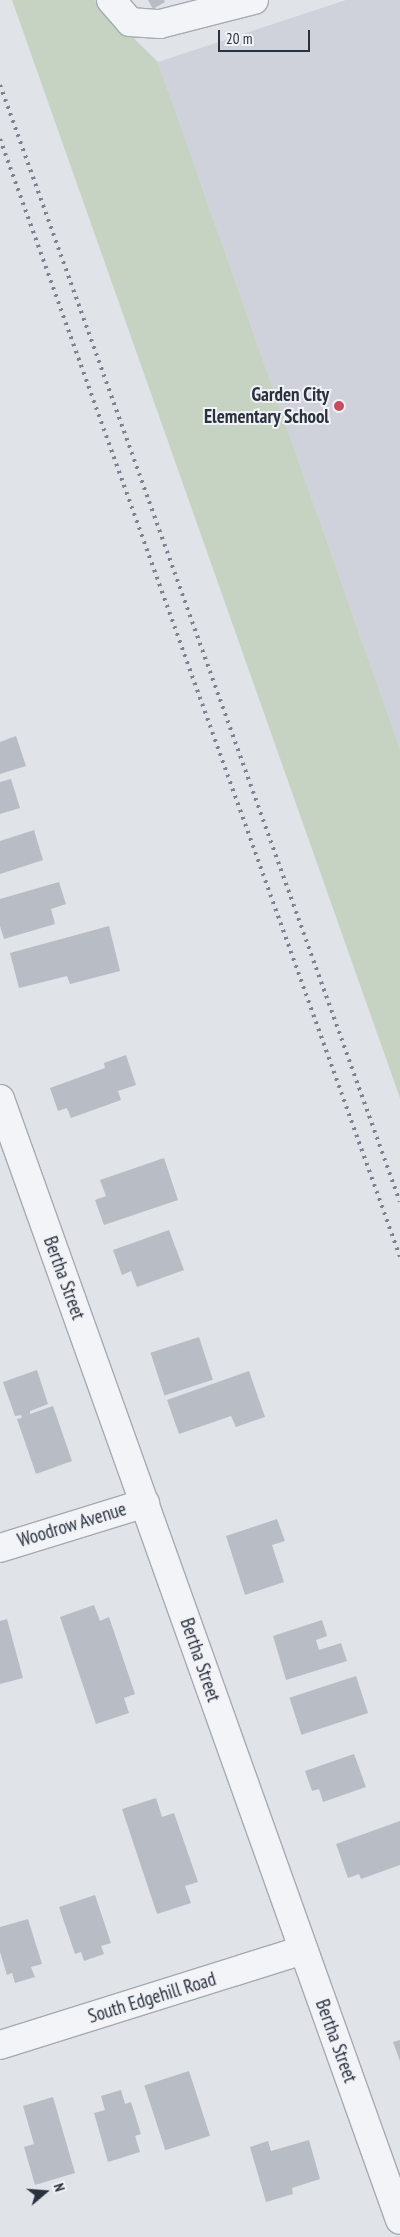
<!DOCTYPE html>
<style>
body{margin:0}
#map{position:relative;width:400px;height:2237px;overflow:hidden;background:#e0e3e8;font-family:"PT Sans Narrow",sans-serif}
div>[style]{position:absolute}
.built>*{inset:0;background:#cfd2da}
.green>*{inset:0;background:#c6d2c2}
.building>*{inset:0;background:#b8bcc5;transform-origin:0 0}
.roads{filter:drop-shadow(1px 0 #a6aab2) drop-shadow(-1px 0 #a6aab2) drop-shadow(0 1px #a6aab2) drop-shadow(0 -1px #a6aab2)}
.street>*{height:28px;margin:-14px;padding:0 14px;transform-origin:14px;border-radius:14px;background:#f3f4f7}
.rail>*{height:4px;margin-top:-2px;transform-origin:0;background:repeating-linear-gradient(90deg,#7b8391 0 2.5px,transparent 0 7.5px)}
.dots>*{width:14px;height:14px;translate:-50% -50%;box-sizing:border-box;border:2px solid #f0f2f6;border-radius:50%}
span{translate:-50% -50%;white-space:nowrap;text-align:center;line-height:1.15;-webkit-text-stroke:4px #f0f2f6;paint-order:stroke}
.poi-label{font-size:19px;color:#2a313f;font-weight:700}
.right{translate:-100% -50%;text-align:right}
.street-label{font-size:19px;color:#2a313f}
.north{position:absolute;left:20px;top:2167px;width:50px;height:50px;-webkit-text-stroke:4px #f0f2f6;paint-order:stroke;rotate:72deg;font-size:14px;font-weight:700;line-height:20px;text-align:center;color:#2a313f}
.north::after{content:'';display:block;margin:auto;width:18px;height:22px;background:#2a313f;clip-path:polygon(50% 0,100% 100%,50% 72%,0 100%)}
.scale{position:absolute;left:218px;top:30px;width:92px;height:22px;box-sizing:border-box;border:2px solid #2a313f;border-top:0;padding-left:6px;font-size:15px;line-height:18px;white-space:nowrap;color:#2a313f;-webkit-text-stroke:4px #f0f2f6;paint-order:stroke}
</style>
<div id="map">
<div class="built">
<i style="clip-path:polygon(346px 0,400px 0,400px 749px,158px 62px)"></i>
</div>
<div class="green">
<i style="clip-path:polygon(12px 0,95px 0,158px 62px,400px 749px,400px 1098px)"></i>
</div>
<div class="building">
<i style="clip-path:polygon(148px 0,164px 0,165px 2px,153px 9px)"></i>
<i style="clip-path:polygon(16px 736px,26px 766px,0 774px,0 742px)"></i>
<i style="clip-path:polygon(11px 779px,20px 808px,0 814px,0 782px)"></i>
<i style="clip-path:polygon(34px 830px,43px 860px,0 874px,0 841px)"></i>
<i style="clip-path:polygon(59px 882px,66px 904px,51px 909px,55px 924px,4px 939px,0 926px,0 899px)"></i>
<i style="clip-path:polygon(109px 926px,120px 971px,70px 984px,67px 976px,19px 988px,10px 953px)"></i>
<i style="clip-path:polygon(126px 1055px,136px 1085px,118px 1091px,121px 1100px,71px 1118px,67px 1108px,58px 1111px,50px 1088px,105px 1068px,104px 1063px)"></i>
<i style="clip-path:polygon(164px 1158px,178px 1200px,104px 1225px,95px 1200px,106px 1196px,100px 1180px)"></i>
<i style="clip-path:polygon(169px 1230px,184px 1270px,137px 1287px,131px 1271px,122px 1275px,113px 1250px)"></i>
<i style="left:199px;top:1337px;width:45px;height:51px;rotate:72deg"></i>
<i style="clip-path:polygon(37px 1370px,48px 1404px,30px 1411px,30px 1414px,53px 1406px,72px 1461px,36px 1474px,17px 1419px,22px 1418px,21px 1415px,15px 1416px,3px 1382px)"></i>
<i style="clip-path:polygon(249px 1371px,265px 1417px,236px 1427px,231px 1416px,179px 1434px,167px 1400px)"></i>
<i style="clip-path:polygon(277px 1519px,285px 1541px,272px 1545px,284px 1582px,245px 1595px,226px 1536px)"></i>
<i style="clip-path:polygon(94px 1605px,100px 1621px,109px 1617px,135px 1694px,124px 1698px,129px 1713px,96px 1724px,60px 1617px)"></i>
<i style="clip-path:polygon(7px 1619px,23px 1678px,0 1684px,0 1621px)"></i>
<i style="clip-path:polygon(322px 1620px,327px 1636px,316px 1640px,319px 1650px,341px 1643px,347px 1661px,286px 1680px,273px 1636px)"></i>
<i style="left:356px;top:1676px;width:39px;height:70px;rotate:72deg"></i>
<i style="clip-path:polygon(354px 1754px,366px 1787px,323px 1802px,319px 1789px,312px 1791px,305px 1771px)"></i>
<i style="clip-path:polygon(156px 1798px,162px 1817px,174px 1813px,198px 1882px,185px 1886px,191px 1903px,157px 1914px,122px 1809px)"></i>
<i style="clip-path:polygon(400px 1821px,400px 1865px,361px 1879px,359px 1874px,348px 1878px,336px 1844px)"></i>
<i style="clip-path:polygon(95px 1895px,111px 1943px,101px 1946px,104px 1954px,84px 1961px,81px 1952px,75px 1954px,59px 1907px)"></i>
<i style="clip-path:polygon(28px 1919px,42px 1964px,31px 1967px,35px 1977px,15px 1983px,12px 1973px,7px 1975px,0 1952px,0 1927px)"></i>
<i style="clip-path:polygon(400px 2040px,400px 2061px,393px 2042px)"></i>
<i style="left:189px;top:2071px;width:68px;height:47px;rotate:72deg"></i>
<i style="clip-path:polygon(121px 2090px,125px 2104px,131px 2102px,141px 2134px,135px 2136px,140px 2152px,108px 2162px,94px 2113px,105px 2110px,101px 2096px)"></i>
<i style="clip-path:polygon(53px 2097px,75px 2173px,35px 2185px,24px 2147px,34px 2144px,23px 2106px)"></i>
<i style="clip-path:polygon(309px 2140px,320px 2179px,292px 2188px,293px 2194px,266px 2202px,250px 2147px,268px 2141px,271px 2151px)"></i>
</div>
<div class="roads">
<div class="street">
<i style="left:111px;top:0;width:29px;rotate:49deg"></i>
<i style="left:130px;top:22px;width:30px;rotate:4deg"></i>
<i style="left:160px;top:24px;width:97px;rotate:-14.3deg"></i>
<i style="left:0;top:1099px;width:1190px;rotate:70.36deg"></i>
<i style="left:0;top:1548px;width:152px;rotate:-17.2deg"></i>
<i style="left:0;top:2045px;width:318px;rotate:-17.4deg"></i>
</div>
</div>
<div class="rail">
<i style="left:0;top:85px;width:1186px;rotate:70.3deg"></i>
<i style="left:0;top:139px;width:1187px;rotate:70.31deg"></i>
</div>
<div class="dots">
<i style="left:339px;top:406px;background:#c54d5c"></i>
</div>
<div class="poi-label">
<span class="right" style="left:329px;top:406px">Garden City<br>Elementary School</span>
</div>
<div class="street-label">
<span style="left:64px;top:1278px;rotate:70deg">Bertha Street</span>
<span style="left:72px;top:1525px;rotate:-17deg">Woodrow Avenue</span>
<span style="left:200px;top:1660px;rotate:71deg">Bertha Street</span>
<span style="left:152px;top:1998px;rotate:-17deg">South Edgehill Road</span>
<span style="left:336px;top:2041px;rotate:70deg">Bertha Street</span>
</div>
<div class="north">N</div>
<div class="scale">20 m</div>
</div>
